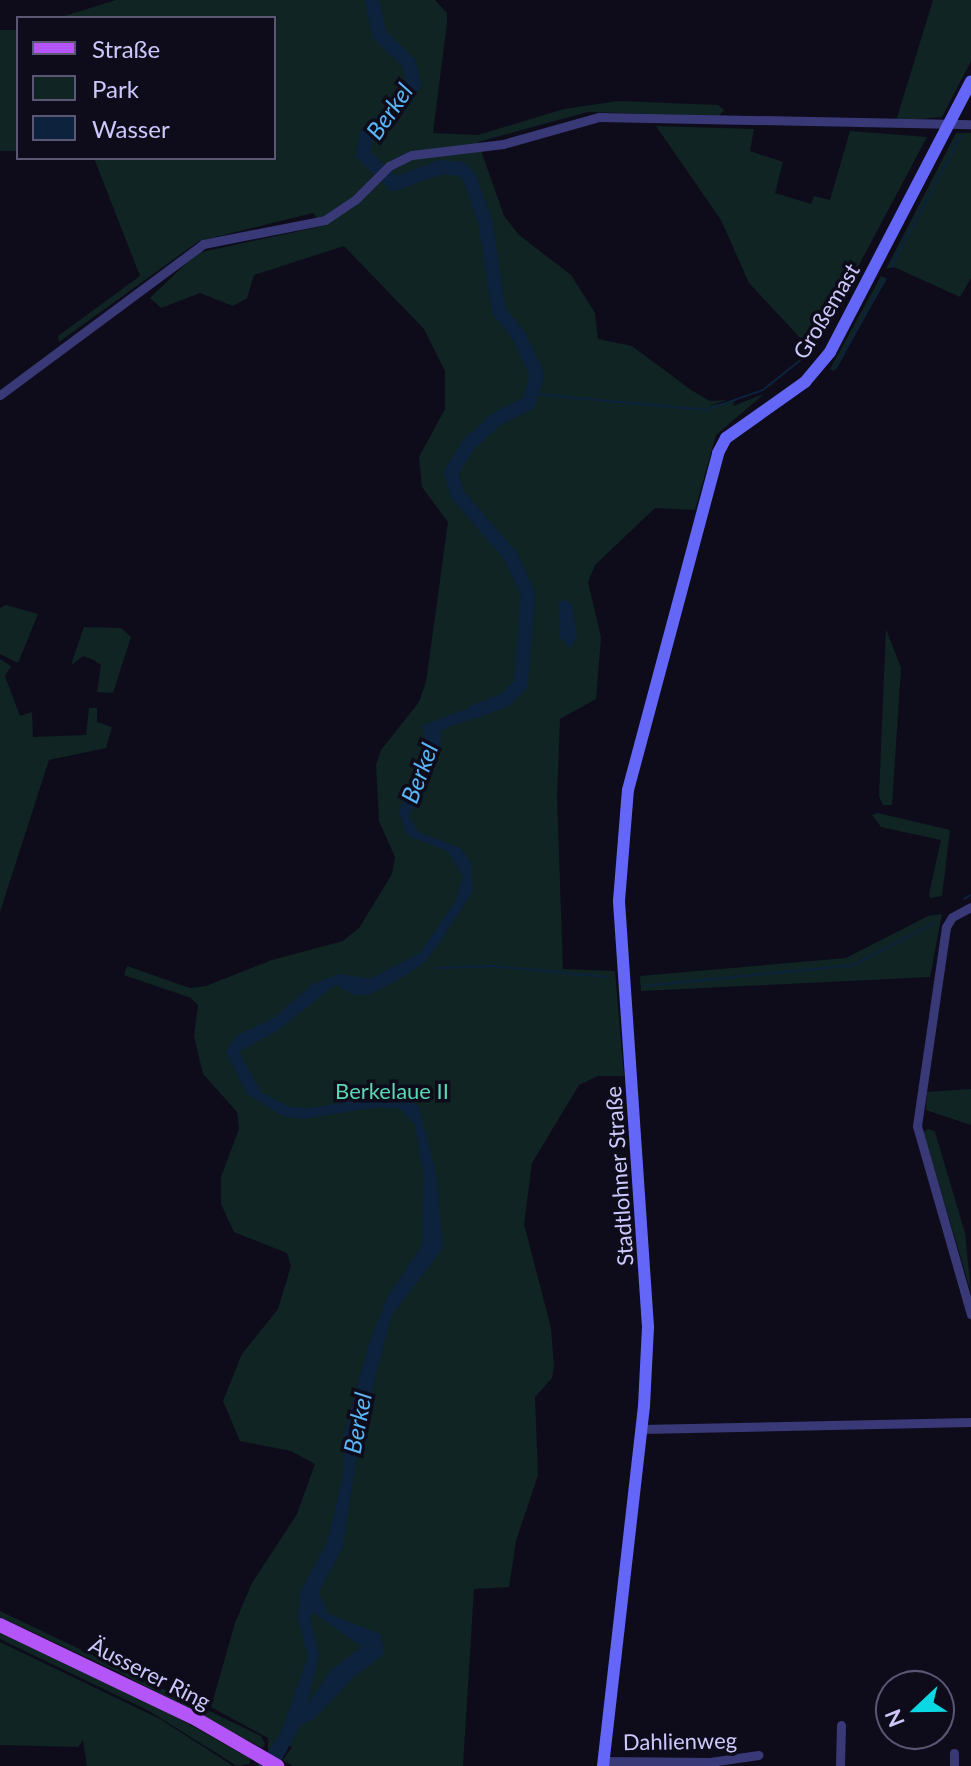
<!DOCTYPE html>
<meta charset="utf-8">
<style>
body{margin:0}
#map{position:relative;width:971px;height:1766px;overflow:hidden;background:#0e0c1b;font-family:Lato,sans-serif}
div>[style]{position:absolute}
.green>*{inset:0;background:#0f2423;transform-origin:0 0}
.water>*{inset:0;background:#0d223d}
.stream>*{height:2px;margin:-1px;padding:0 1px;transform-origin:1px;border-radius:1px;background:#0d223d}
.river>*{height:14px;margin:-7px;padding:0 7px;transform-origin:7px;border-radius:7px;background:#0d223d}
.street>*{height:9px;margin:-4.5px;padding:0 4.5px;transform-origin:4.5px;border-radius:4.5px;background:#393978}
.secondary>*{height:12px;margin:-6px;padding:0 6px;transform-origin:6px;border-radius:6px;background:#6466f8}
.primary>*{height:14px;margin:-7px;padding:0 7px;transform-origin:7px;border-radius:7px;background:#b455f7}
span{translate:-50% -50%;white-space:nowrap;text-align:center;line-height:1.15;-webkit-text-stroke:7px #0e0c1b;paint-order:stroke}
.street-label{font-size:22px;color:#ccc8fc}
.park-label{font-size:22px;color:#59d7b3}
.water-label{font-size:24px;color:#5bb5f7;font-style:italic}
.legend{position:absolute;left:16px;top:16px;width:260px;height:144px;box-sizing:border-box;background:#0e0c1b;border:2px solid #5a5775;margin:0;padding:10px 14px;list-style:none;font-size:24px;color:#ccc8fc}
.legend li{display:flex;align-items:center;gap:16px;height:40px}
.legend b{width:40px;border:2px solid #5a5775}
.north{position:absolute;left:875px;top:1670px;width:80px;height:80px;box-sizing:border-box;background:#0e0c1b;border:2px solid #5a5775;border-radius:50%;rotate:248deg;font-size:22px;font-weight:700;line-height:32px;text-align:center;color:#ccc8fc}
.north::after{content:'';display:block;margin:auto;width:28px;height:36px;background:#0bd8e5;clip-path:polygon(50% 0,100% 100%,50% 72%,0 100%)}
</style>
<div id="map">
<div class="green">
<i style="clip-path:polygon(116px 0,435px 0,447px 13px,447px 23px,433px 133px,478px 135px,564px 109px,619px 101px,718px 105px,724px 110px,719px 116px,588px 112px,478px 142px,504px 216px,519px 235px,571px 275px,595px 313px,598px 339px,632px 346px,691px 390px,710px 401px,727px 400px,709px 406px,734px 401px,733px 406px,764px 394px,716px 435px,695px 510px,655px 508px,595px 565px,588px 582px,601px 637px,596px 699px,560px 719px,557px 797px,563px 969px,615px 971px,624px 1076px,598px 1076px,579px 1085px,532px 1163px,524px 1224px,551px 1328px,554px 1367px,552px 1378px,535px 1397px,538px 1475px,516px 1541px,509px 1587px,474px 1589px,463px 1766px,293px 1766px,283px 1760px,292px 1747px,276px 1742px,268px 1752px,268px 1738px,211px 1707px,235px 1623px,252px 1583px,297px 1514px,315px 1464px,291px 1451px,240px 1441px,223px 1401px,242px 1354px,278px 1309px,291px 1266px,287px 1253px,234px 1232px,221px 1204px,221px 1177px,239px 1129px,237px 1112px,203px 1074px,194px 1036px,198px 1005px,191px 998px,124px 975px,127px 966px,190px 988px,206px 986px,272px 960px,343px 941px,359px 928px,392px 874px,395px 857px,379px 821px,376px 765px,381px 750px,419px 702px,426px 682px,448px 522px,422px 487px,419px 457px,445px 409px,445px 371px,424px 329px,344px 246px,254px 275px,247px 298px,233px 306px,200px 293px,161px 308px,150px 298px,197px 253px,323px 226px,313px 213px,199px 241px,59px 342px,58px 336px,140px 276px,94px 158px,274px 158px,274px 18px,58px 18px)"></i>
<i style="clip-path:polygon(933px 0,971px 0,971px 61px,942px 117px,896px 121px)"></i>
<i style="left:18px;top:30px;width:121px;height:19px;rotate:90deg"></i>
<i style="clip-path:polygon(656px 126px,754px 129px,750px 151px,783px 162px,775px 193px,811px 204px,814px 196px,830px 200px,850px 131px,927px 137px,816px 346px,803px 341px,749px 283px,721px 220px)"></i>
<i style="clip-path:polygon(956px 133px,971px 133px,971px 278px,960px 297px,894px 267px,886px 269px)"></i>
<i style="clip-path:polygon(881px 276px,887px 279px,834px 371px,830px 369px)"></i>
<i style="clip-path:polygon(6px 605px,38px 614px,18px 663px,0 654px,0 608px)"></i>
<i style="clip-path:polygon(84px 627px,121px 628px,131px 637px,113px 693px,97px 692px,101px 665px,94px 660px,83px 656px,71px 665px)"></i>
<i style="clip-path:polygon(886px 629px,901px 668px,892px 805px,883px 805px,879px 796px)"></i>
<i style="clip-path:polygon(0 659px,11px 666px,5px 676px,20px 716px,32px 712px,33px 737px,86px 735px,89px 708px,97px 708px,97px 722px,112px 727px,106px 748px,49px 760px,0 912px)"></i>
<i style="clip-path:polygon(878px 813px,950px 830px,942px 896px,930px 898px,929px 894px,941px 840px,881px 827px,872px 815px)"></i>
<i style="clip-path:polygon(942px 914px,930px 977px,641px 991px,640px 976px,846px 958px,928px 916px)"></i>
<i style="clip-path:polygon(971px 1089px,971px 1125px,926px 1110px,927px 1092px)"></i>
<i style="clip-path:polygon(929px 1129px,935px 1132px,965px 1233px,971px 1292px,923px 1132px)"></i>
<i style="clip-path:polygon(0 1611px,261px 1736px,265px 1744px,262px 1748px,120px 1673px,0 1617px)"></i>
<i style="clip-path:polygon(0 1631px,162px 1709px,251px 1759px,249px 1764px,237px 1766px,149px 1711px,0 1639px)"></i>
<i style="clip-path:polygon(0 1642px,160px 1719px,233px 1766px,87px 1766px,83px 1740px,78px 1747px,0 1745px)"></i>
</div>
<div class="water">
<i style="clip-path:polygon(563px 599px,572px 605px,577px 637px,570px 648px,560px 638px,559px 603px)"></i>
<i style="clip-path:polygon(evenodd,489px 701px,490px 712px,441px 730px,441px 749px,409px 816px,418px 832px,460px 848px,471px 862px,473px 891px,442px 939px,425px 962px,403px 977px,368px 995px,353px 995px,336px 984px,278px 1030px,239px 1052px,261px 1092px,290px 1107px,311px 1108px,388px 1095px,406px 1097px,419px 1107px,436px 1173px,443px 1248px,391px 1316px,358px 1446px,343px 1547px,319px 1592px,328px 1614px,381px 1634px,384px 1654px,354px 1677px,315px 1718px,301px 1725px,278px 1766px,257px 1766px,280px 1735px,308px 1656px,298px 1619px,300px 1593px,328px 1540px,344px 1471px,344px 1435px,368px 1347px,387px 1298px,422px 1245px,424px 1178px,415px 1125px,400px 1109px,377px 1107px,303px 1119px,283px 1116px,247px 1094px,226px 1052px,236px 1036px,274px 1018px,313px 984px,340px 974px,370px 979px,420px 953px,456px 900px,463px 877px,447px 851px,407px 835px,399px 811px,427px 753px,423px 725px,489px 701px,313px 1612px,362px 1647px,331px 1670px,307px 1705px,319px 1654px,310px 1617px,313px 1612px)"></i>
</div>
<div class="stream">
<i style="left:891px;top:267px;width:149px;rotate:-61.9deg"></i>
<i style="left:836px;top:368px;width:102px;rotate:-61.4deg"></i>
<i style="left:534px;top:394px;width:173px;rotate:5.3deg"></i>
<i style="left:706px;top:410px;width:60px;rotate:-19.3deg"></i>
<i style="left:763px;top:390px;width:51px;rotate:-38.7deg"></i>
<i style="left:964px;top:899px;width:8px;rotate:-30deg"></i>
<i style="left:436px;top:968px;width:57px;rotate:-2deg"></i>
<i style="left:493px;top:966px;width:115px;rotate:5.5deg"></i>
<i style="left:644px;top:986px;width:210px;rotate:-5.7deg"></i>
<i style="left:853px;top:965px;width:91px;rotate:-27.4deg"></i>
</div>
<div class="river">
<i style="left:372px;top:0;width:35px;rotate:78deg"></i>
<i style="left:379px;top:34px;width:42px;rotate:44deg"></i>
<i style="left:409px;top:63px;width:22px;rotate:77deg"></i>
<i style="left:414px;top:84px;width:32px;rotate:126deg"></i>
<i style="left:395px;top:110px;width:38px;rotate:138deg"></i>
<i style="left:367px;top:135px;width:19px;rotate:102deg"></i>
<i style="left:363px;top:154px;width:43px;rotate:44.1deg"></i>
<i style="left:394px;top:184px;width:50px;rotate:-19.9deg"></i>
<i style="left:441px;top:167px;width:20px;rotate:6deg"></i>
<i style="left:461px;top:169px;width:11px;rotate:45deg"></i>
<i style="left:469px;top:177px;width:46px;rotate:69.6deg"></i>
<i style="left:485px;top:220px;width:92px;rotate:81.3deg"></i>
<i style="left:499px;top:311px;width:32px;rotate:51deg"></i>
<i style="left:519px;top:336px;width:43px;rotate:65.2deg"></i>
<i style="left:537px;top:375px;width:29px;rotate:106deg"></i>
<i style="left:529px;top:403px;width:34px;rotate:154deg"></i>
<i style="left:498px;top:418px;width:39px;rotate:138deg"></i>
<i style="left:469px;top:444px;width:34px;rotate:122deg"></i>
<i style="left:451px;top:473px;width:22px;rotate:74deg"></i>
<i style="left:457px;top:494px;width:81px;rotate:49deg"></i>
<i style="left:510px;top:555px;width:42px;rotate:64.7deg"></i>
<i style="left:528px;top:593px;width:91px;rotate:94.4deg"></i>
<i style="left:521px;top:684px;width:23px;rotate:135deg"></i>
<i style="left:505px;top:700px;width:33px;rotate:159deg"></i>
</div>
<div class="street">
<i style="left:0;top:395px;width:253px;rotate:-36.6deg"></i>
<i style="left:203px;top:244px;width:124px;rotate:-11.1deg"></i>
<i style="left:325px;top:220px;width:36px;rotate:-34deg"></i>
<i style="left:355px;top:200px;width:48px;rotate:-45deg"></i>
<i style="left:389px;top:166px;width:25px;rotate:-26deg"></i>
<i style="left:412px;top:155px;width:92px;rotate:-6.9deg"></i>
<i style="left:503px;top:144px;width:100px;rotate:-15.7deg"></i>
<i style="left:599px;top:117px;width:372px;rotate:1.1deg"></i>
<i style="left:971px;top:907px;width:21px;rotate:152deg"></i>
<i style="left:952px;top:917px;width:12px;rotate:121deg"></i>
<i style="left:946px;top:927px;width:201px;rotate:98.3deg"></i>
<i style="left:917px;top:1126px;width:196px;rotate:74deg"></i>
<i style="left:641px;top:1429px;width:330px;rotate:-1.2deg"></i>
<i style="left:954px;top:1753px;width:13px;rotate:90deg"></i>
<i style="left:603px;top:1761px;width:107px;rotate:0.5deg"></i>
<i style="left:710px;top:1762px;width:49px;rotate:-8.3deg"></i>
<i style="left:840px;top:1766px;width:41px;rotate:-88.6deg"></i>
</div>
<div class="secondary">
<i style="left:603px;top:1766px;width:362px;rotate:-83.5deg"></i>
<i style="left:644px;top:1406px;width:79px;rotate:-87.1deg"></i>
<i style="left:648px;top:1327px;width:427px;rotate:-93.9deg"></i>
<i style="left:619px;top:901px;width:111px;rotate:-85.4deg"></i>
<i style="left:628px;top:790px;width:349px;rotate:-75deg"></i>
<i style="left:718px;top:453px;width:17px;rotate:-62deg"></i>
<i style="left:726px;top:438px;width:97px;rotate:-35.3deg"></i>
<i style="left:805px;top:382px;width:39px;rotate:-50deg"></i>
<i style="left:830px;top:352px;width:305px;rotate:-62.5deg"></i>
</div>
<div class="primary">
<i style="left:0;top:1625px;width:217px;rotate:25.6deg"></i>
<i style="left:196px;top:1719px;width:94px;rotate:30.1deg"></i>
</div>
<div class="street-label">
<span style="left:826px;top:311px;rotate:-59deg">Großemast</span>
<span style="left:619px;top:1176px;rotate:-94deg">Stadtlohner Straße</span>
<span style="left:150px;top:1673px;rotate:27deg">Äusserer Ring</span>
<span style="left:680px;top:1741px;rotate:-1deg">Dahlienweg</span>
</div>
<div class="park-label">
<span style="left:392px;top:1091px">Berkelaue II</span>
</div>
<div class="water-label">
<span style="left:389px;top:111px;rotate:-55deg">Berkel</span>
<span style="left:419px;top:773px;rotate:-69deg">Berkel</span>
<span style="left:357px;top:1423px;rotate:-79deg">Berkel</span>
</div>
<ul class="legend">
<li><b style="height:10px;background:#b455f7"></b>Straße</li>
<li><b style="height:22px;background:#0f2423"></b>Park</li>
<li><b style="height:22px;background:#0d223d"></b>Wasser</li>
</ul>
<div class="north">N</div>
</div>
